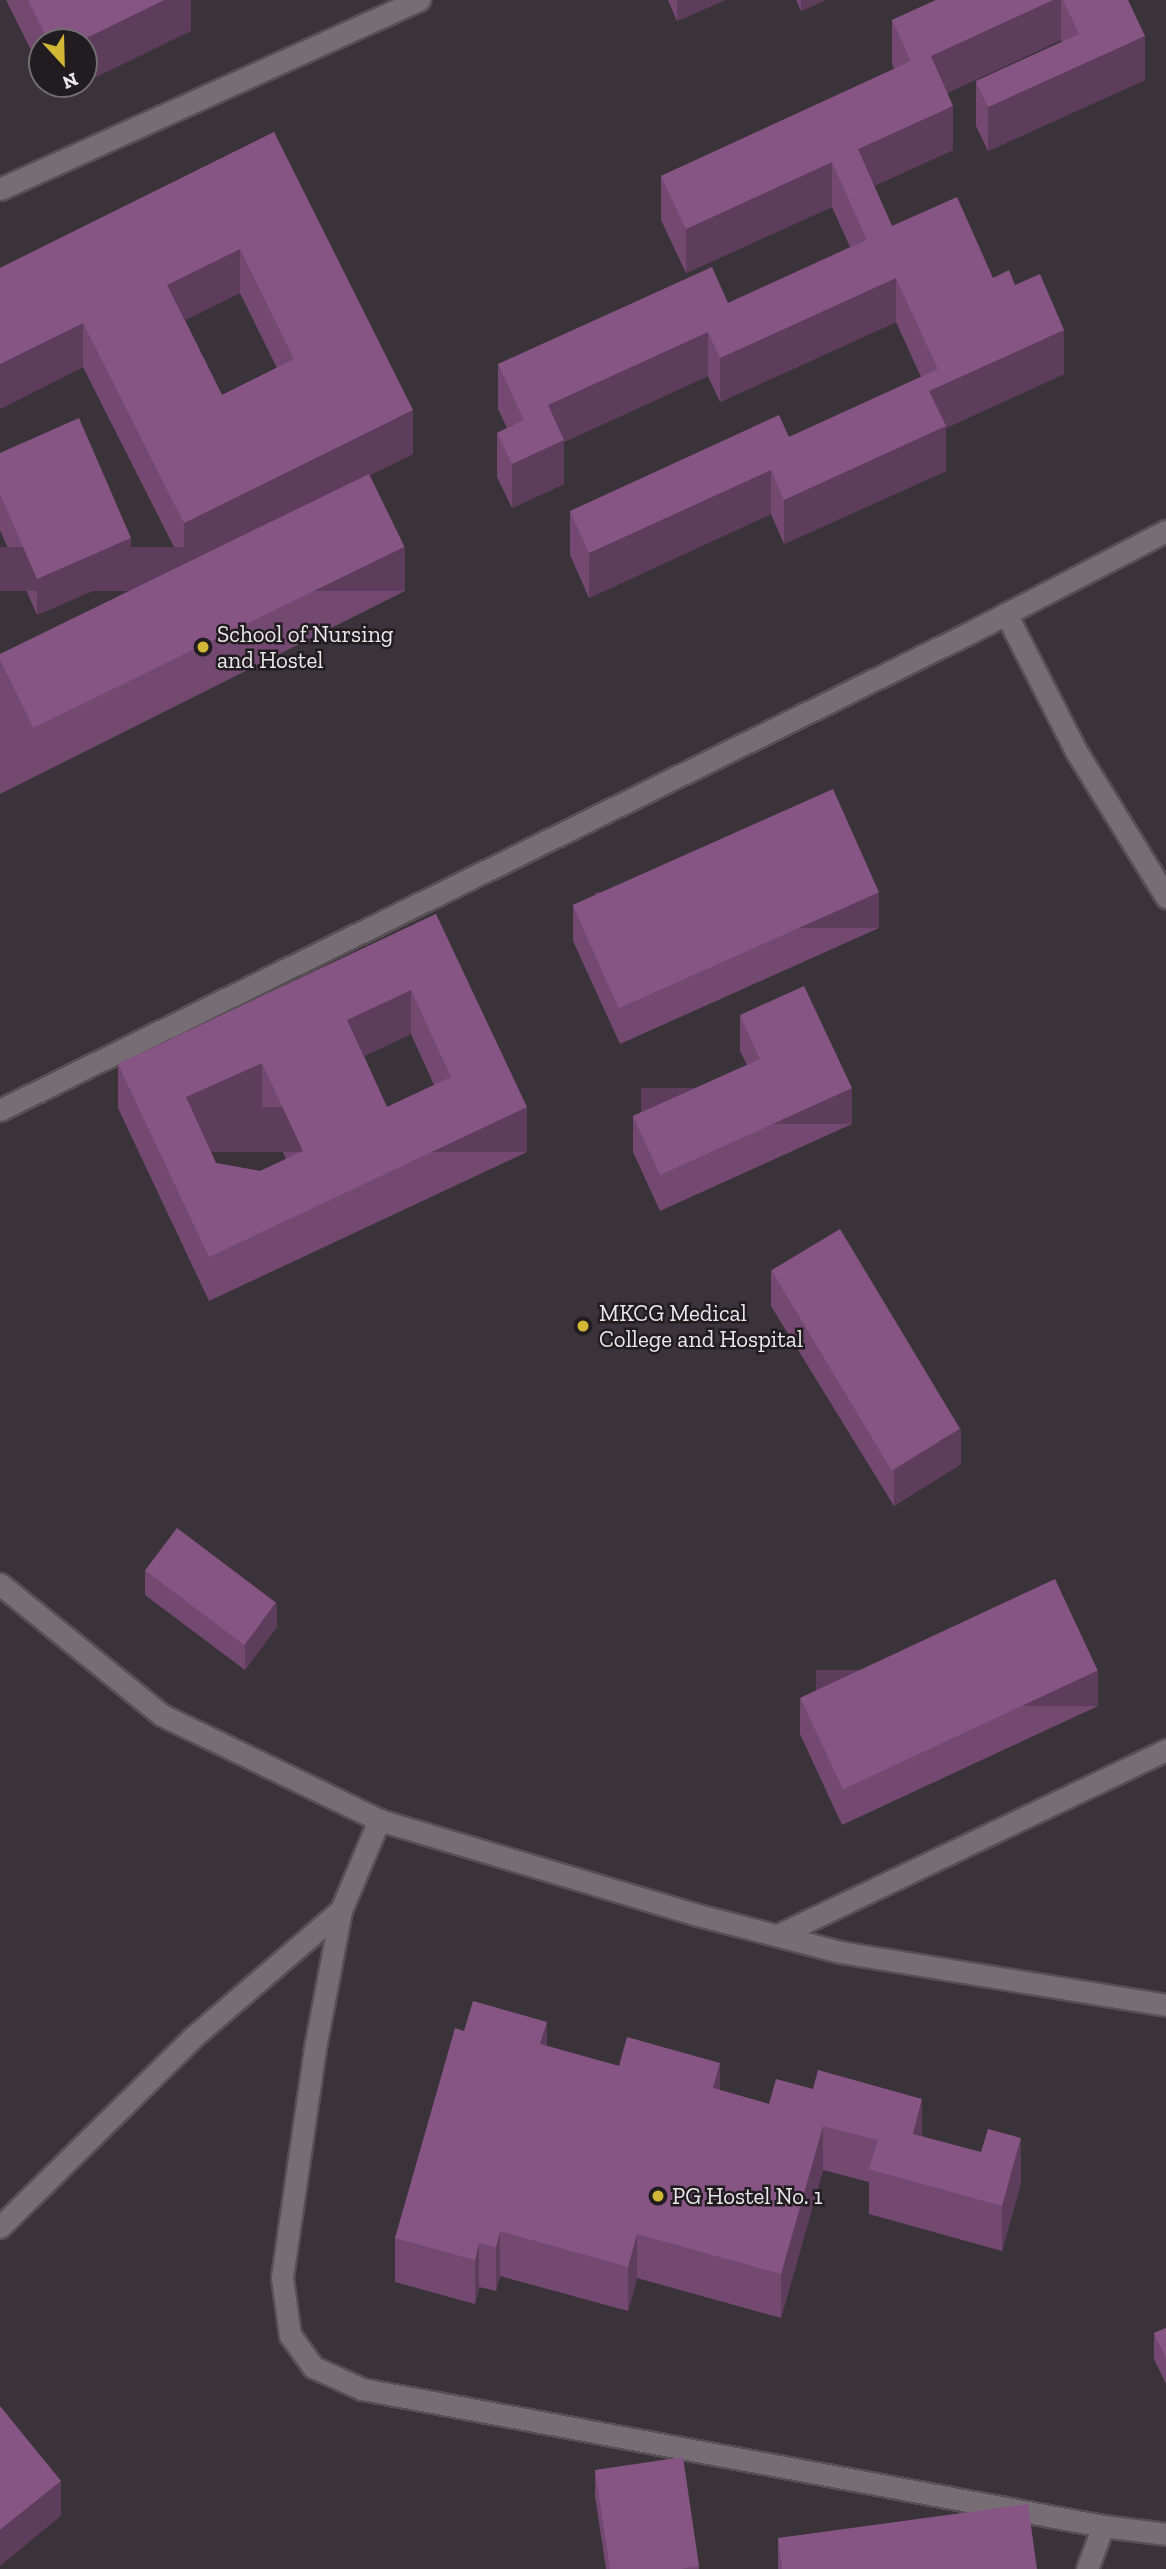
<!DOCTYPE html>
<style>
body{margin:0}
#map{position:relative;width:1166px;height:2569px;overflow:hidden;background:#3b333a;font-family:"Zilla Slab",serif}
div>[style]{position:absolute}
.roads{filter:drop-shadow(2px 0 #565055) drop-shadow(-2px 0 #565055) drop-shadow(0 2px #565055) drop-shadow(0 -2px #565055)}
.minor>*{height:21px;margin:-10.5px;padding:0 10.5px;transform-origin:10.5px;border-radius:10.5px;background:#776e75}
.wall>*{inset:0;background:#744971}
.shaded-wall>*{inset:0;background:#5e3c5c;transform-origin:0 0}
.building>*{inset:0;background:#875583;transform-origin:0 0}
.dots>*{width:19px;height:19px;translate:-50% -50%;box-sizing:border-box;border:4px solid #201c1f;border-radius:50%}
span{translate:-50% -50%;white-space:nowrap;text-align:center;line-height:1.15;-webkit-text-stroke:5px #201c1f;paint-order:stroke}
.poi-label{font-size:23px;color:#ebe6ea}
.left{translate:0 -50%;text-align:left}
.north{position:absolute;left:28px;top:28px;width:70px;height:70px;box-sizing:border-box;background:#201c1f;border:2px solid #716d70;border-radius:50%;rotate:158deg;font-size:19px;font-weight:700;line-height:28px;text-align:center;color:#ebe6ea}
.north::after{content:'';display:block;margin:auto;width:24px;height:32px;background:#d2b635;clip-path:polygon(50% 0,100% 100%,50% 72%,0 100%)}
</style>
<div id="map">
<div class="roads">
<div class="minor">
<i style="left:0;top:189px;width:460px;rotate:-24.3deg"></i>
<i style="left:1006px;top:614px;width:154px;rotate:62.9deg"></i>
<i style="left:1076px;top:751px;width:172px;rotate:58.3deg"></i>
<i style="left:0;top:1110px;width:1078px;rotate:-26.21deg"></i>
<i style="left:967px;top:634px;width:224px;rotate:-27.4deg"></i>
<i style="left:0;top:1584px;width:208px;rotate:39deg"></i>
<i style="left:162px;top:1715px;width:241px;rotate:25.8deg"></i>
<i style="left:379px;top:1820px;width:329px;rotate:16.6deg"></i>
<i style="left:694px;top:1914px;width:151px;rotate:14.6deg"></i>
<i style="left:840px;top:1952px;width:330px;rotate:9.2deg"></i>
<i style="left:341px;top:1910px;width:140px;rotate:100.7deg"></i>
<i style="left:315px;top:2048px;width:232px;rotate:98.2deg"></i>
<i style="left:282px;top:2278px;width:58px;rotate:82deg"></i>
<i style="left:290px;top:2335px;width:39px;rotate:54deg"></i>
<i style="left:313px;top:2367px;width:54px;rotate:24.2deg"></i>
<i style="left:362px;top:2389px;width:754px;rotate:10.47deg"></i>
<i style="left:1103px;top:2526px;width:64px;rotate:7.2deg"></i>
<i style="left:778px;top:1935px;width:430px;rotate:-25.5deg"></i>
<i style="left:0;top:2227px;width:269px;rotate:-44.5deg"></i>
<i style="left:192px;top:2038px;width:196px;rotate:-40.7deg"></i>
<i style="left:341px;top:1910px;width:98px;rotate:-67.1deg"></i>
<i style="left:1087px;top:2569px;width:46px;rotate:-69.6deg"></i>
</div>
</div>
<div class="wall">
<i style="clip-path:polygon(6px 0,191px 0,191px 31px,84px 42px,42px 42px,42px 72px)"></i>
<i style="clip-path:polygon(668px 0,725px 0,677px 21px)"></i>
<i style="clip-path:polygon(796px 0,826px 0,801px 11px)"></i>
<i style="clip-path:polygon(936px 0,1128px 0,1145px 80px,988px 151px,976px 126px,976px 81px,1062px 42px,1061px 40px,947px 93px,953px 150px,874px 186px,892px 226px,993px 278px,1015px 285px,1064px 374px,946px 428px,946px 471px,784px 544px,771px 514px,589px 598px,570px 555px,570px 511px,789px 437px,921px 377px,896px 322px,720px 402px,708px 376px,564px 442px,564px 484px,512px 508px,497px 477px,497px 433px,507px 428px,498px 409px,498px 364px,728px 303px,850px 247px,832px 207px,686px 273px,661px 220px,661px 176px,894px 69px,892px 64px,892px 20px)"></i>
<i style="clip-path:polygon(48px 84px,83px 84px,55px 98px)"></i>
<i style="clip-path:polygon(evenodd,274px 132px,413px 454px,370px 475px,405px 591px,0 794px,0 659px,184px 567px,83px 367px,0 409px,0 268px,274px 132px,240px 293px,277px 368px,222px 395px,185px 320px,240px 293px)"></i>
<i style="clip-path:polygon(0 453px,131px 574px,37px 615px,0 530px)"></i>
<i style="clip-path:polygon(573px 905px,879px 928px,620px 1044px,573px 941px)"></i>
<i style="clip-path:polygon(evenodd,436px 914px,527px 1152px,209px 1301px,118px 1108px,118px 1064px,436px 914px,411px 1034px,434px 1085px,387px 1107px,364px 1056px,411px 1034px,436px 914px,262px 1107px,286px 1159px,260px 1171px,216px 1163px,203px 1134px,262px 1107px)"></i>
<i style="clip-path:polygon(740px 1015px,852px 1124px,660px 1211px,633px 1152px,633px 1116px,747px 1065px,740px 1051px)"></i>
<i style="clip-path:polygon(771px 1270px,961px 1464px,894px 1506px,771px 1306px)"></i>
<i style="clip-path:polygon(145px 1570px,277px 1627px,245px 1670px,145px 1595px)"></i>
<i style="clip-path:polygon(800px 1698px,1098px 1706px,842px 1825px,800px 1734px)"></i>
<i style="clip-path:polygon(464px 2031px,547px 2046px,619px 2066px,720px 2090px,769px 2104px,922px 2136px,1021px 2182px,1002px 2251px,869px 2214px,869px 2182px,823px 2170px,781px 2318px,637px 2278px,628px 2311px,500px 2276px,496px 2291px,479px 2287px,475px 2304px,395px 2282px,395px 2238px)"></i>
<i style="clip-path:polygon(1166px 2328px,1166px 2384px,1154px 2359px,1154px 2333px)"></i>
<i style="clip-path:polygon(595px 2470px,699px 2566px,699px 2569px,606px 2569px,595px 2496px)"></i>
<i style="clip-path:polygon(778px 2538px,1037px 2569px,778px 2569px)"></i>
</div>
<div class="shaded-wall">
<i style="clip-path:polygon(164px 0,191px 0,191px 31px,84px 83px,84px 42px,78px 42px)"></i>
<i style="clip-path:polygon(677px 0,725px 0,677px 21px)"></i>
<i style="clip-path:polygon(801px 0,826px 0,801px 11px)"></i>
<i style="clip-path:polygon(1053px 0,1061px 0,1061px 40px,931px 100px,931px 56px)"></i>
<i style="clip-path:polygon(1145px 36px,1145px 80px,988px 151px,988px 107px)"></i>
<i style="clip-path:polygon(55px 84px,83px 84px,55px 98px)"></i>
<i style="clip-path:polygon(953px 106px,953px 150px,858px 193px,858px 149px)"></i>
<i style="clip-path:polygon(832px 162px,832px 207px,686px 273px,686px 229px)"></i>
<i style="clip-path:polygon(240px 249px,240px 293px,167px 329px,167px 285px)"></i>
<i style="clip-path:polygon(896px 278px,896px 322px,720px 402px,720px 358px)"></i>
<i style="clip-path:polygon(83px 323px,83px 367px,0 409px,0 364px)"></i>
<i style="clip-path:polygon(1064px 330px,1064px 374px,946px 428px,946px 471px,784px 544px,784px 500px,929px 391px)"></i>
<i style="clip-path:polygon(708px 332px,708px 376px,564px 442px,564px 484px,512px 508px,512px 464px,548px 405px)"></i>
<i style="clip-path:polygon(413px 410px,413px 454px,184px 567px,184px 523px)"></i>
<i style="clip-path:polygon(771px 470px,771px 514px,589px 598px,589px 553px)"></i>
<i style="clip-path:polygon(131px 538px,131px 574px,37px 615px,37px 579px)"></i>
<i style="left:405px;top:547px;width:44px;height:453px;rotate:90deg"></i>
<i style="left:879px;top:892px;width:36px;height:284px;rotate:90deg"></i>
<i style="clip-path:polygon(411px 990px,411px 1034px,347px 1064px,347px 1020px)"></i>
<i style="clip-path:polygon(262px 1063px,262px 1107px,186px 1141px,186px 1097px)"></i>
<i style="left:852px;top:1088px;width:36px;height:211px;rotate:90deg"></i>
<i style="left:527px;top:1107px;width:45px;height:352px;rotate:90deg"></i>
<i style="clip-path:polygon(961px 1428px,961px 1464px,894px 1506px,894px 1470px)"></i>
<i style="clip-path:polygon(277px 1602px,277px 1627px,245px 1670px,245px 1644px)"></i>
<i style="left:1098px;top:1670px;width:36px;height:282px;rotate:90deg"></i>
<i style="clip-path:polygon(547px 2022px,547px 2066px,540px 2044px)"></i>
<i style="clip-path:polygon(720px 2063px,720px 2107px,713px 2088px)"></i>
<i style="clip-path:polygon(922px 2099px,922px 2143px,913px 2134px)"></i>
<i style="clip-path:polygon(823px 2126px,823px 2170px,781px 2318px,781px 2274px)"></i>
<i style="clip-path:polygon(1021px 2138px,1021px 2182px,1002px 2251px,1002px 2206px)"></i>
<i style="clip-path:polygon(500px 2231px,500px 2276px,496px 2291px,496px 2247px)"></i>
<i style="clip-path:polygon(637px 2234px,637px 2278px,628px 2311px,628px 2267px)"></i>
<i style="clip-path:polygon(479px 2243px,479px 2287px,475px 2304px,475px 2260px)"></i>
<i style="clip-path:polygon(61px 2481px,61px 2516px,0 2566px,0 2530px)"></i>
</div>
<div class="building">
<i style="clip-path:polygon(28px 0,164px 0,78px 42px,49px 42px)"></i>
<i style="clip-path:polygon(936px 0,1053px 0,931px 56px,953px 106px,858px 149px,892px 226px,957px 197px,993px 278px,1009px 270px,1015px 285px,1040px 274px,1064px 330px,929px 391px,946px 426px,784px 500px,771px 470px,589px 553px,570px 511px,779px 415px,789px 437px,938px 369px,896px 278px,720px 358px,708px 332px,548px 405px,564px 440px,512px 464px,497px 433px,524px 420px,498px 364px,712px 267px,728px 303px,867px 240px,832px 162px,686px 229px,661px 176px,911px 61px,892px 20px)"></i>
<i style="clip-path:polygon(1063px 0,1128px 0,1145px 36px,988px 107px,976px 81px,1079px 34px)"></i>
<i style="clip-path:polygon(evenodd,274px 132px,413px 410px,184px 523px,83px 323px,0 364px,0 268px,274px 132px,240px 249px,294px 359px,222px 395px,167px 285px,240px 249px)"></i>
<i style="clip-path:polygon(79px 418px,131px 538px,37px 579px,0 494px,0 453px)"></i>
<i style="left:369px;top:474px;width:81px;height:413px;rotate:64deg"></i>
<i style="left:833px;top:789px;width:113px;height:285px;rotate:66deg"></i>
<i style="clip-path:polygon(evenodd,436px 914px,527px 1107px,209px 1257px,118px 1064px,436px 914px,411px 990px,451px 1077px,387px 1107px,347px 1020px,411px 990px,436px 914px,262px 1063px,303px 1151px,260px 1171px,216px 1163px,186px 1097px,262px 1063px)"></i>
<i style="clip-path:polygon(804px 986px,852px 1088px,660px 1175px,633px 1116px,760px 1059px,740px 1015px)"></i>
<i style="left:840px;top:1229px;width:233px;height:80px;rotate:59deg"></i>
<i style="left:177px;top:1528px;width:124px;height:53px;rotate:37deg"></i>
<i style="left:1055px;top:1579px;width:101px;height:281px;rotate:65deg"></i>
<i style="clip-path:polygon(473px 2001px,547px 2022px,540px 2044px,619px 2066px,627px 2037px,720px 2063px,713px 2088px,769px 2104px,776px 2079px,813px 2089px,818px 2070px,922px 2099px,913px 2134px,981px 2152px,988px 2129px,1021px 2138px,1002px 2206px,869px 2169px,878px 2140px,823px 2126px,781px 2274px,637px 2234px,628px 2267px,500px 2231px,496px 2247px,479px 2243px,475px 2260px,395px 2238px,455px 2028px,464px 2031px)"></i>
<i style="clip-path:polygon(1166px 2328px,1166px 2358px,1154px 2333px)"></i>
<i style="clip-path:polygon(0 2406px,61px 2481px,0 2530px)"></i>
<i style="clip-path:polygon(683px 2457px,699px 2566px,680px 2569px,610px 2569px,595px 2470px)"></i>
<i style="clip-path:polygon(1028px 2504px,1037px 2569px,782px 2569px,778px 2538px)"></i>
</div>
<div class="dots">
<i style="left:203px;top:647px;background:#d2b635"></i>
<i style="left:583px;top:1326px;background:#d2b635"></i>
<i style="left:658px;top:2196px;background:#d2b635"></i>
</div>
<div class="poi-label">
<span class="left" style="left:217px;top:647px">School of Nursing<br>and Hostel</span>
<span class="left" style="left:599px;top:1326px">MKCG Medical<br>College and Hospital</span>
<span class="left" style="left:672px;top:2196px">PG Hostel No. 1</span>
</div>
<div class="north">N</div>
</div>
